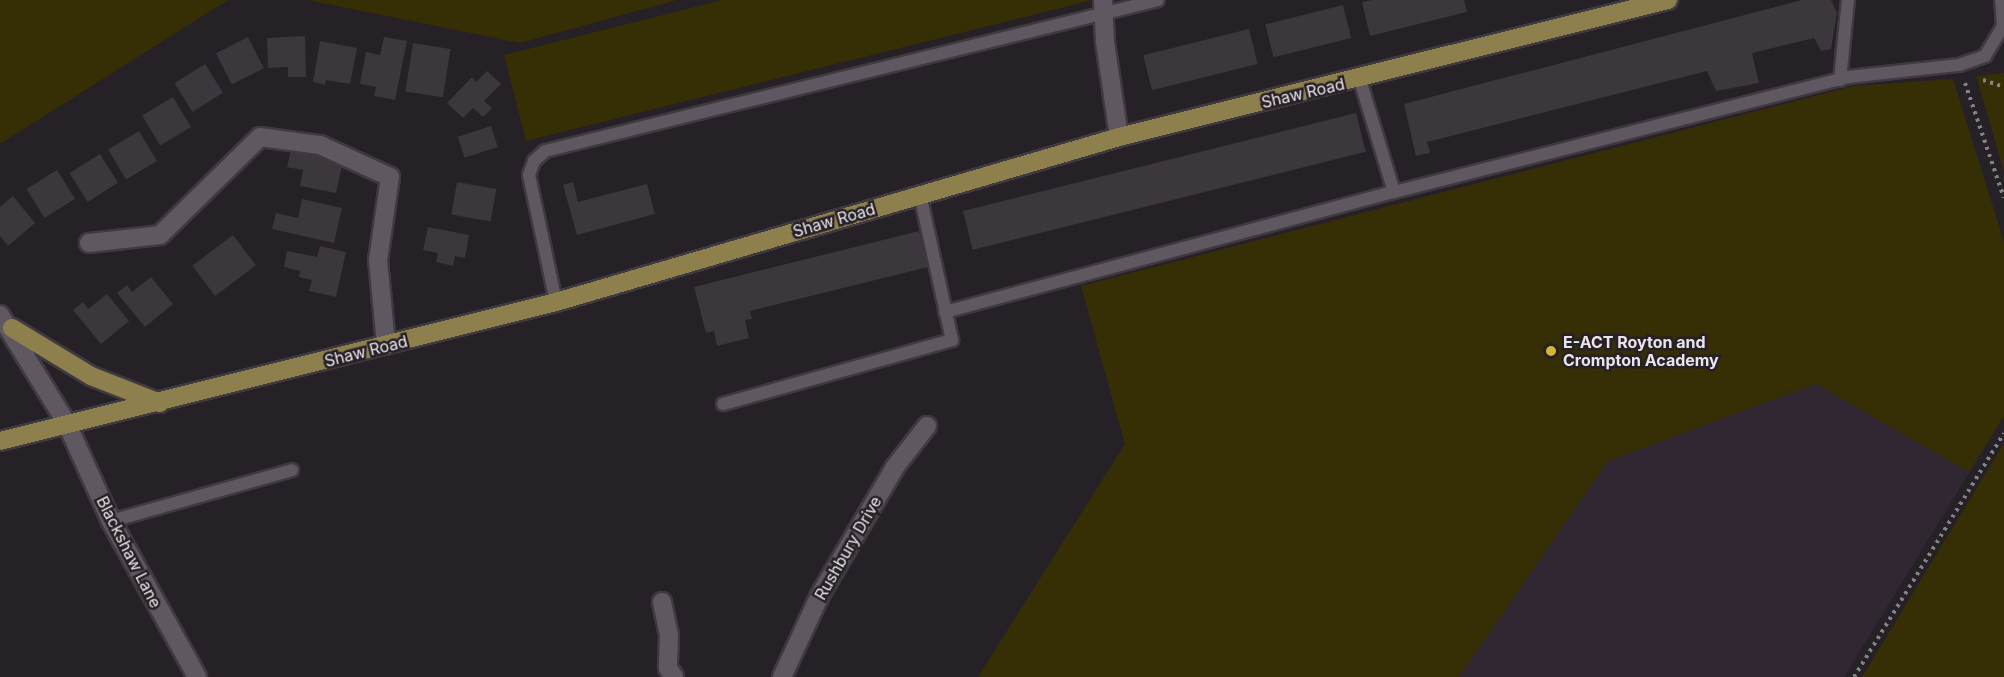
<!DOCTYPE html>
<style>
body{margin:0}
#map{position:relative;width:2004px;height:677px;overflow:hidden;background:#262027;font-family:Inter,sans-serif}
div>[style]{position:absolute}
.built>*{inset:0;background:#312733}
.green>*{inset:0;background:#362e04}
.building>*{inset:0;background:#3c363d;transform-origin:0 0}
.path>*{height:4px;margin-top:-2px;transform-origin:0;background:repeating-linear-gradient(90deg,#868187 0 3px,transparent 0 7.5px)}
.roads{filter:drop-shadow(2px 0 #3f3a40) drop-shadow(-2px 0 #3f3a40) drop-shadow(0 2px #3f3a40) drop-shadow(0 -2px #3f3a40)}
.service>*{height:12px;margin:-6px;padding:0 6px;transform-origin:6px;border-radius:6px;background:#5f5860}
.minor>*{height:18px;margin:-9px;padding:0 9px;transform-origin:9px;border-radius:9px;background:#5f5860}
.tertiary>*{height:18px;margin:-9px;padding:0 9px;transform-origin:9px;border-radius:9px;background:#5f5860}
.primary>*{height:18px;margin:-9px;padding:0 9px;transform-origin:9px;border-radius:9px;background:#8e804c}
.dots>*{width:16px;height:16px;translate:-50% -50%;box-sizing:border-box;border:3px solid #262027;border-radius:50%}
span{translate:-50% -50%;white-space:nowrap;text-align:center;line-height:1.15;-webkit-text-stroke:5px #262027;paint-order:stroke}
.street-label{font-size:16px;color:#e9e5e9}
.poi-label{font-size:16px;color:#e9e5e9;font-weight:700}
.left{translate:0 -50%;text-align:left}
</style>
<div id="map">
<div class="built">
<i style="clip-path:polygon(1953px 79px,2004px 242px,2004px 416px,1844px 677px,978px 677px,1125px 444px,1081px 286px,1853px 86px)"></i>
</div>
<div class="green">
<i style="clip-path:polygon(0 0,228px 0,0 144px)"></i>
<i style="clip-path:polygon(308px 0,677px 0,520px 43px)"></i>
<i style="clip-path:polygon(722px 0,1089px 0,1089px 1px,526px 141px,504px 55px)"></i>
<i style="clip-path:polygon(2004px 73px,2004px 172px,1976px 76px)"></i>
<i style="clip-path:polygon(1953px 79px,2004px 242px,2004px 416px,1969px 472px,1816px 384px,1608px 461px,1459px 677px,978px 677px,1125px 444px,1081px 286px,1853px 86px)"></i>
<i style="clip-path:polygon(2004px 443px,2004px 677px,1862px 677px)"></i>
</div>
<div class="building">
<i style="clip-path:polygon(1372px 0,1464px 0,1467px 12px,1370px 36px,1362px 2px)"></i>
<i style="clip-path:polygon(1802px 0,1831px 0,1837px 13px,1831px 49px,1821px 51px,1814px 38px,1752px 53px,1759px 83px,1716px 91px,1707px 71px,1427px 142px,1430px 153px,1416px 156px,1404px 104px)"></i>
<i style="left:1343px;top:5px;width:34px;height:80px;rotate:76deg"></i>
<i style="left:1249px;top:29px;width:36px;height:109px;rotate:76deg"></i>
<i style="clip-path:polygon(305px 36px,306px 77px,288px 77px,288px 67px,268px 68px,267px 38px)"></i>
<i style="left:248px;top:37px;width:35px;height:36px;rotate:63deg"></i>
<i style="clip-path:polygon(384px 37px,407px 41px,395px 100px,374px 96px,376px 87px,360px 84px,366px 52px,380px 55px)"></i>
<i style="clip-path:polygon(320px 41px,357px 48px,350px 84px,326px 80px,325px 85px,313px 82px)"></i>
<i style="left:413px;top:43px;width:38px;height:49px;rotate:9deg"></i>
<i style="left:205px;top:64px;width:34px;height:36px;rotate:58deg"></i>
<i style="clip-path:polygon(487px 71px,501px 84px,484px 101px,492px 108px,483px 117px,473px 108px,463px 118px,447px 103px,472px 77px,476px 82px)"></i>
<i style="left:173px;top:97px;width:35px;height:36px;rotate:59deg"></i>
<i style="left:1356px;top:113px;width:40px;height:405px;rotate:76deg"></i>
<i style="left:491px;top:126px;width:22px;height:35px;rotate:72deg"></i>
<i style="left:139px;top:131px;width:35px;height:36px;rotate:59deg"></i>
<i style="clip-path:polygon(291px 150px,343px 161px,336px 193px,300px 186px,303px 170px,287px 167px)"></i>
<i style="left:100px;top:154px;width:34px;height:36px;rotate:58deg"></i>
<i style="left:57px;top:170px;width:34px;height:36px;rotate:58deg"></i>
<i style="left:457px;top:182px;width:40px;height:33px;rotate:10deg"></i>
<i style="clip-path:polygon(573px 182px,578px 202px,647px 184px,655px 214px,577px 235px,563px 185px)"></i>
<i style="clip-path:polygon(13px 196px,35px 223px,8px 246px,0 236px,0 207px)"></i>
<i style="clip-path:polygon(302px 199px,342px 208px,334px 243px,272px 229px,276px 213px,298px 218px)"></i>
<i style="clip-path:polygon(428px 227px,469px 235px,465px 258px,455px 256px,453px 266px,436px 262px,438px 253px,423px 250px)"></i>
<i style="clip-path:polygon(919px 231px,928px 267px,750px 311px,752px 319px,745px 320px,749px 338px,717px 346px,714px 331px,706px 333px,694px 287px)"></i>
<i style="left:233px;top:235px;width:38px;height:51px;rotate:53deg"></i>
<i style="clip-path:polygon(320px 246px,346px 252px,336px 297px,309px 291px,312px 280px,299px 277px,300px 271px,284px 267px,287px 251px,317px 257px)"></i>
<i style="clip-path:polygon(151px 277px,173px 304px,145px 327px,117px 293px,127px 285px,132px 292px)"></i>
<i style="clip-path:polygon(107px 294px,129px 321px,101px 344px,73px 310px,83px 302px,88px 309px)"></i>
</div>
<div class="path">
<i style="left:1983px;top:80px;width:22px;rotate:18deg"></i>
<i style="left:1965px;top:83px;width:121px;rotate:71.3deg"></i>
<i style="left:1854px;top:677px;width:286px;rotate:-58.4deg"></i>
</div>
<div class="roads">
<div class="service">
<i style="left:1360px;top:80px;width:117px;rotate:73.1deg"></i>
<i style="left:1840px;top:80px;width:80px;rotate:-84.3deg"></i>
<i style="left:556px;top:302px;width:130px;rotate:-102deg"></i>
<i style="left:529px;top:175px;width:15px;rotate:-70deg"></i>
<i style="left:534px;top:161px;width:15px;rotate:-42deg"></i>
<i style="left:545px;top:151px;width:631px;rotate:-13.84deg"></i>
<i style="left:945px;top:312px;width:465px;rotate:-15deg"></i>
<i style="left:1394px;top:192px;width:468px;rotate:-14.2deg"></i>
<i style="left:1848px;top:77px;width:112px;rotate:-6.2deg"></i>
<i style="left:1959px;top:65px;width:28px;rotate:-19deg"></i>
<i style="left:1985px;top:56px;width:35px;rotate:-59deg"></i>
<i style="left:2003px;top:26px;width:26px;rotate:-94deg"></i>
<i style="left:723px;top:404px;width:238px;rotate:-15.6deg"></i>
<i style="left:952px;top:340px;width:148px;rotate:-102.4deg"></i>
<i style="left:111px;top:521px;width:188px;rotate:-15.7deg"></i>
</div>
<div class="minor">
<i style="left:1103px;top:0;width:42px;rotate:87.3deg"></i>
<i style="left:1105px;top:42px;width:96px;rotate:81.6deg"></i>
<i style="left:89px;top:243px;width:71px;rotate:-6.4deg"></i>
<i style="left:160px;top:235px;width:140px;rotate:-44.4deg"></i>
<i style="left:260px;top:137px;width:61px;rotate:7.6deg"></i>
<i style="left:320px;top:145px;width:77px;rotate:24.6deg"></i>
<i style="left:390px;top:177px;width:84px;rotate:98.2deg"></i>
<i style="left:378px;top:260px;width:85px;rotate:84.6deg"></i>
<i style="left:662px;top:602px;width:34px;rotate:78deg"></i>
<i style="left:669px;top:635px;width:33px;rotate:92deg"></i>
<i style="left:668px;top:668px;width:11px;rotate:56deg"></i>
<i style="left:782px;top:677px;width:90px;rotate:-65.1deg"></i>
<i style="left:820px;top:595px;width:148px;rotate:-59.6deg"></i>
<i style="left:895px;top:467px;width:52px;rotate:-52deg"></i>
</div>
<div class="tertiary">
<i style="left:0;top:315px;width:128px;rotate:58.4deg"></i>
<i style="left:67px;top:424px;width:107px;rotate:65.6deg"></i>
<i style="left:111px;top:521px;width:178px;rotate:61.1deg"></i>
</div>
<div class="primary">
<i style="left:12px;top:328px;width:92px;rotate:31.3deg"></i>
<i style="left:91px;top:376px;width:74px;rotate:21.4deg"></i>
<i style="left:0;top:441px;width:573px;rotate:-14.04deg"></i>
<i style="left:556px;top:302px;width:587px;rotate:-16.33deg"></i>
<i style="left:1119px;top:137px;width:566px;rotate:-14.01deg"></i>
</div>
</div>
<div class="dots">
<i style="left:1551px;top:351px;background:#d0b736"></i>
</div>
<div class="street-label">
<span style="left:1303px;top:93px;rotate:-13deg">Shaw Road</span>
<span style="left:834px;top:220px;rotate:-16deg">Shaw Road</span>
<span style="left:366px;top:351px;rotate:-14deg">Shaw Road</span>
<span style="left:848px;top:548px;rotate:-60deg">Rushbury Drive</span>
<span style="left:129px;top:552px;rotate:63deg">Blackshaw Lane</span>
</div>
<div class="poi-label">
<span class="left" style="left:1563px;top:351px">E-ACT Royton and<br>Crompton Academy</span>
</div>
</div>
